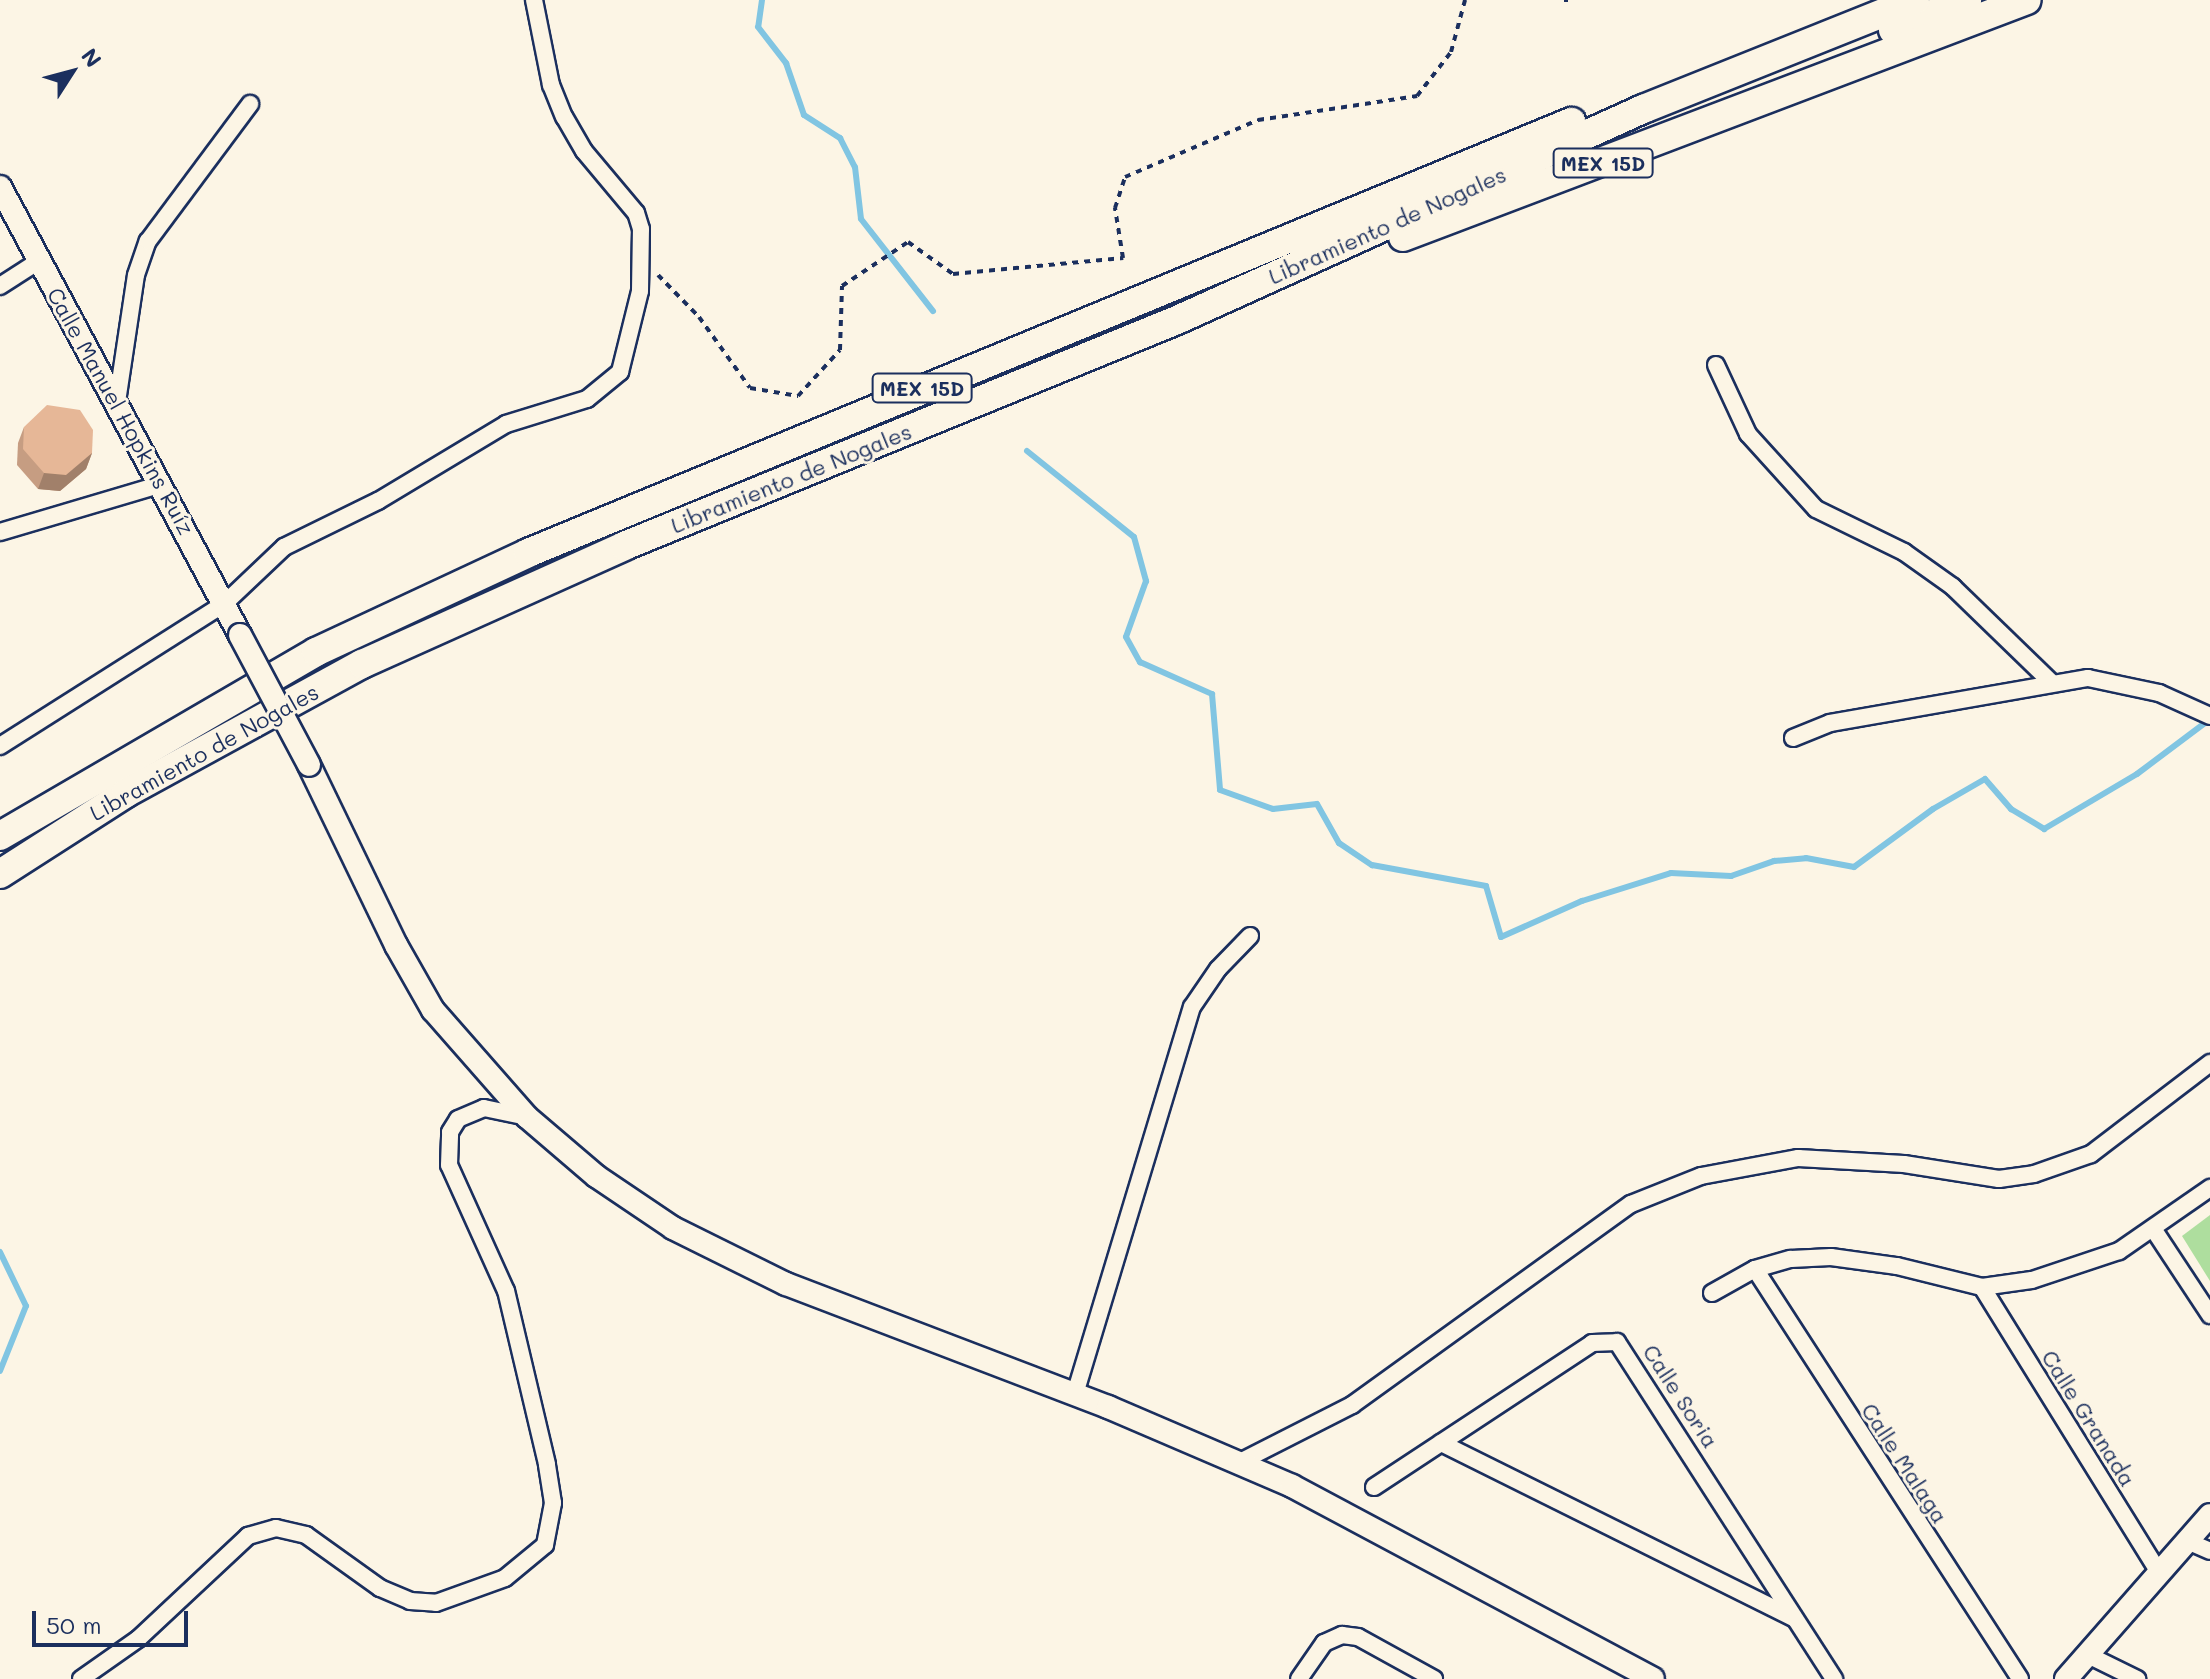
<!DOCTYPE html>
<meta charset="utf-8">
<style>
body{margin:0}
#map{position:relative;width:2210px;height:1679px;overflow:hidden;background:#fcf5e5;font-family:Mali,sans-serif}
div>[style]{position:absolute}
.green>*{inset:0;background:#aede9e}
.stream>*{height:6px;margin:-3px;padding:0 3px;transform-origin:3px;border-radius:3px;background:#81c5e2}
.path>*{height:4px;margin-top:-2px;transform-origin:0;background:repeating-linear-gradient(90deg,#1b2f5e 0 6px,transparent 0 12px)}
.roads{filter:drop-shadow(2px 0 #1b2f5e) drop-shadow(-2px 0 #1b2f5e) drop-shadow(0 2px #1b2f5e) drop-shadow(0 -2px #1b2f5e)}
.minor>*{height:16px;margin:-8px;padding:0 8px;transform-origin:8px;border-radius:8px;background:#fcf5e5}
.tertiary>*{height:22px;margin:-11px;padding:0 11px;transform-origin:11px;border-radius:11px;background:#fcf5e5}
.trunk>*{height:28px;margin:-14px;padding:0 14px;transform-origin:14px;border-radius:14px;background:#fcf5e5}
.bridges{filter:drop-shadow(2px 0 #1b2f5e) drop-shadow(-2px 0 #1b2f5e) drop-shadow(0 2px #1b2f5e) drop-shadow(0 -2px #1b2f5e)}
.tertiary-bridge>*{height:22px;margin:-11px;padding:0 11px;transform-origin:11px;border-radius:11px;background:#fcf5e5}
.wall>*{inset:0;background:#c69d82}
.shaded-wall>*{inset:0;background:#a1806a}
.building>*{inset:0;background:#e6b797}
span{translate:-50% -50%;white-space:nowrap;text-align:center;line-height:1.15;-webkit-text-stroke:6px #fcf5e5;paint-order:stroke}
.shield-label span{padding:2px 6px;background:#fcf5e5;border:2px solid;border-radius:6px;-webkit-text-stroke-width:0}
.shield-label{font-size:20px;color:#1b2f5e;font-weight:700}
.street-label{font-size:22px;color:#1b2f5e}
.north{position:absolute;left:32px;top:32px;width:80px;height:80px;-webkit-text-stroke:6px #fcf5e5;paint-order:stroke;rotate:54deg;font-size:22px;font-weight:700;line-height:32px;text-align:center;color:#1b2f5e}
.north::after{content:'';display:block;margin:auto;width:28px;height:36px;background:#1b2f5e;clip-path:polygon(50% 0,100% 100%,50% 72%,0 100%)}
.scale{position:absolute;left:32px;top:1611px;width:156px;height:36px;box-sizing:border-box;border:4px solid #1b2f5e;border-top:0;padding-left:10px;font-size:24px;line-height:28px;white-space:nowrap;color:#1b2f5e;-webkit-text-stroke:6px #fcf5e5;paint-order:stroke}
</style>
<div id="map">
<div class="green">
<i style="clip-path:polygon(2210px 1215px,2210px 1281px,2182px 1236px)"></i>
</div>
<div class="stream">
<i style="left:762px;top:0;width:27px;rotate:98deg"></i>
<i style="left:758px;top:27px;width:46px;rotate:52.1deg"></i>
<i style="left:786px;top:63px;width:55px;rotate:70.9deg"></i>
<i style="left:804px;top:115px;width:43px;rotate:32.6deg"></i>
<i style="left:840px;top:138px;width:33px;rotate:63deg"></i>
<i style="left:855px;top:167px;width:52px;rotate:83.4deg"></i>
<i style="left:861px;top:219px;width:117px;rotate:52deg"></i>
<i style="left:1027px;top:451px;width:137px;rotate:38.8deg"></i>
<i style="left:1134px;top:537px;width:46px;rotate:74.7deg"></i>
<i style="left:1146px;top:581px;width:59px;rotate:109.7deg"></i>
<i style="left:1126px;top:637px;width:29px;rotate:61deg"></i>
<i style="left:1140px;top:662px;width:79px;rotate:24deg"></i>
<i style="left:1212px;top:694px;width:96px;rotate:85.2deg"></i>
<i style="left:1220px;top:790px;width:56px;rotate:19.7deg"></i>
<i style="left:1273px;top:809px;width:44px;rotate:-6.5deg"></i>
<i style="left:1317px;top:804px;width:45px;rotate:60.6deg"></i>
<i style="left:1339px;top:843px;width:40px;rotate:34deg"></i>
<i style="left:1372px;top:865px;width:116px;rotate:10.4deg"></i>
<i style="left:1486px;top:886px;width:53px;rotate:73.6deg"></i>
<i style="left:1501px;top:937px;width:89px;rotate:-24deg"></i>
<i style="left:1582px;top:901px;width:93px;rotate:-17.5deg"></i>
<i style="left:1671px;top:873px;width:60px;rotate:2.9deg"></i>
<i style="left:1731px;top:876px;width:46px;rotate:-19.2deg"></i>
<i style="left:1774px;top:861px;width:32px;rotate:-5deg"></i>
<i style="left:1806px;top:858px;width:49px;rotate:10.6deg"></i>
<i style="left:1854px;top:867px;width:98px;rotate:-36.3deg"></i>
<i style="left:1933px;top:809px;width:60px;rotate:-30deg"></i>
<i style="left:1985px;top:779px;width:40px;rotate:49deg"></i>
<i style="left:2011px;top:809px;width:39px;rotate:31deg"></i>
<i style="left:2044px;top:829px;width:108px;rotate:-30.6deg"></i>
<i style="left:2137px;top:774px;width:90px;rotate:-36.9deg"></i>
<i style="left:0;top:1252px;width:60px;rotate:64.3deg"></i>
<i style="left:26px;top:1306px;width:70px;rotate:111.8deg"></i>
</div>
<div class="path">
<i style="left:1564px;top:0;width:4px"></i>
<i style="left:658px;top:275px;width:59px;rotate:45.7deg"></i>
<i style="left:699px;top:317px;width:87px;rotate:54.3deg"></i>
<i style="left:750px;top:388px;width:49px;rotate:9.5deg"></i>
<i style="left:798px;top:396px;width:62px;rotate:-47.6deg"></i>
<i style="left:840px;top:350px;width:64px;rotate:-88.2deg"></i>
<i style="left:842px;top:286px;width:79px;rotate:-33.7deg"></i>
<i style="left:908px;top:242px;width:55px;rotate:35.4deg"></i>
<i style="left:953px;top:274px;width:171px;rotate:-5.4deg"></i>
<i style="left:1123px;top:258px;width:51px;rotate:-99.1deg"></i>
<i style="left:1115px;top:208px;width:33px;rotate:-72deg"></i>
<i style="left:1125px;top:177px;width:145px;rotate:-23.2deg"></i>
<i style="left:1258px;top:120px;width:161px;rotate:-8.6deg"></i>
<i style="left:1417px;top:96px;width:56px;rotate:-52.3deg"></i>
<i style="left:1451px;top:52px;width:54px;rotate:-74.9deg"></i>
</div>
<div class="roads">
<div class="minor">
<i style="left:0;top:286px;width:46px;rotate:-32.7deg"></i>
<i style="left:1716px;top:365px;width:76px;rotate:65.1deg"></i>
<i style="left:1748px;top:434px;width:101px;rotate:47.8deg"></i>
<i style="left:1816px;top:509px;width:98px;rotate:26deg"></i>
<i style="left:1904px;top:552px;width:60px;rotate:35.5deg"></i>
<i style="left:1953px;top:587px;width:136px;rotate:44.1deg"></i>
<i style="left:117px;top:402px;width:128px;rotate:-81.5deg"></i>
<i style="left:136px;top:275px;width:36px;rotate:-71deg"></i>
<i style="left:148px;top:241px;width:171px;rotate:-53.3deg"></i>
<i style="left:0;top:532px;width:169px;rotate:-16.5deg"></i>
<i style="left:1793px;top:738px;width:40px;rotate:-22deg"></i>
<i style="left:1830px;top:723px;width:262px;rotate:-9.9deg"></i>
<i style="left:2088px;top:678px;width:73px;rotate:11.9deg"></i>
<i style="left:2159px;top:693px;width:56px;rotate:24.3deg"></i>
<i style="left:0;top:746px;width:265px;rotate:-32.4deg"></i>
<i style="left:224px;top:604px;width:83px;rotate:-43.5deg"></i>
<i style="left:284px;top:547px;width:105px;rotate:-26.1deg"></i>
<i style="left:378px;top:501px;width:149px;rotate:-31deg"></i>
<i style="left:506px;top:424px;width:85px;rotate:-17.2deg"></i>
<i style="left:587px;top:399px;width:43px;rotate:-39.3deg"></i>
<i style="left:620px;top:372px;width:83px;rotate:-76.1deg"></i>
<i style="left:640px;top:291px;width:62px;rotate:-89.1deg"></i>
<i style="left:641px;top:229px;width:17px;rotate:-107deg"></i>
<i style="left:636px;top:213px;width:81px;rotate:-130deg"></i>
<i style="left:584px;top:151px;width:39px;rotate:-120deg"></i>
<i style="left:564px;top:117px;width:35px;rotate:-112deg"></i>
<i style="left:551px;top:85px;width:87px;rotate:-101.3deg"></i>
<i style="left:2154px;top:1230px;width:102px;rotate:56.6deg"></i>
<i style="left:1755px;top:1269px;width:488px;rotate:57.1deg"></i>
<i style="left:1982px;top:1287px;width:336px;rotate:58.2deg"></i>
<i style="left:1712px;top:1293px;width:49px;rotate:-29.2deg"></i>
<i style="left:1755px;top:1269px;width:37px;rotate:-16deg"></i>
<i style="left:1791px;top:1259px;width:40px;rotate:-2.9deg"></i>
<i style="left:1831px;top:1257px;width:67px;rotate:7.8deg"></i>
<i style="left:1897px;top:1266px;width:88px;rotate:13.9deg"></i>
<i style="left:1982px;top:1287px;width:50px;rotate:-8deg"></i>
<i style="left:2032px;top:1280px;width:92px;rotate:-18.4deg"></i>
<i style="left:2119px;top:1251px;width:111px;rotate:-34.7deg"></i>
<i style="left:1075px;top:1394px;width:404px;rotate:-73.2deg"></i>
<i style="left:1192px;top:1007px;width:46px;rotate:-55.6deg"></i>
<i style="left:1218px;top:969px;width:46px;rotate:-45.9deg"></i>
<i style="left:1441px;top:1443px;width:394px;rotate:26.4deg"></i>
<i style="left:1238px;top:1463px;width:128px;rotate:-27deg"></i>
<i style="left:1352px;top:1405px;width:344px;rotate:-35.8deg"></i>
<i style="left:1631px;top:1204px;width:75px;rotate:-21.8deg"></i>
<i style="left:1701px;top:1176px;width:99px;rotate:-10.5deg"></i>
<i style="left:1798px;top:1158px;width:106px;rotate:3.2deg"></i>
<i style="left:1904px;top:1164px;width:96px;rotate:9deg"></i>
<i style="left:1999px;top:1179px;width:35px;rotate:-8deg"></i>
<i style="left:2034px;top:1174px;width:60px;rotate:-19.3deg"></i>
<i style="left:2091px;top:1154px;width:150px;rotate:-37.4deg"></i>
<i style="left:1374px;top:1487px;width:261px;rotate:-33.4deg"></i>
<i style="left:1592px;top:1343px;width:25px;rotate:-2deg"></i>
<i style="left:1617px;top:1342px;width:401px;rotate:57.2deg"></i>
<i style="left:2187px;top:1541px;width:25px;rotate:23deg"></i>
<i style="left:2088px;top:1655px;width:55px;rotate:26.1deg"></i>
<i style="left:81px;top:1679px;width:70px;rotate:-35.1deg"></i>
<i style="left:138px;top:1639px;width:151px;rotate:-43.1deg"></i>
<i style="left:248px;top:1536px;width:29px;rotate:-16deg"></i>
<i style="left:276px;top:1528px;width:31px;rotate:13deg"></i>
<i style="left:306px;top:1535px;width:91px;rotate:35.6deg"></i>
<i style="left:380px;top:1588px;width:33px;rotate:23deg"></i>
<i style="left:410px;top:1601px;width:26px;rotate:4deg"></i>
<i style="left:436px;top:1603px;width:73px;rotate:-19.9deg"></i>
<i style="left:505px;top:1578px;width:52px;rotate:-39.5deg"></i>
<i style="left:545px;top:1545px;width:43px;rotate:-79.2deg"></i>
<i style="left:553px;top:1503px;width:39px;rotate:-99deg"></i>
<i style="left:547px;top:1464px;width:178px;rotate:-103.3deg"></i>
<i style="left:506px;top:1291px;width:138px;rotate:-114.3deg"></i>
<i style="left:449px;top:1165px;width:33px;rotate:-88deg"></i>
<i style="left:450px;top:1132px;width:15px;rotate:-58deg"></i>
<i style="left:458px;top:1119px;width:28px;rotate:-23deg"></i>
<i style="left:484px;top:1108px;width:44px;rotate:11.8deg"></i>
<i style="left:1299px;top:1679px;width:44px;rotate:-55.2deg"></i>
<i style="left:1324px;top:1643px;width:20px;rotate:-24deg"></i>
<i style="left:1342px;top:1635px;width:16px;rotate:7deg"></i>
<i style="left:1358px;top:1637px;width:87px;rotate:28.9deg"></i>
</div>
<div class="tertiary">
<i style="left:0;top:187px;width:508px;rotate:61.82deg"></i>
<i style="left:309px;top:765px;width:200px;rotate:64.2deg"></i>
<i style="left:396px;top:945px;width:75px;rotate:60.4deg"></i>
<i style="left:433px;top:1010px;width:142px;rotate:48.7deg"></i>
<i style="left:527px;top:1117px;width:91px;rotate:40.5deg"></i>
<i style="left:596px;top:1176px;width:93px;rotate:34deg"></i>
<i style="left:673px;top:1228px;width:126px;rotate:26.4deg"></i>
<i style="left:786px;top:1284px;width:345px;rotate:20.9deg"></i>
<i style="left:1108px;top:1407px;width:200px;rotate:23.2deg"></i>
<i style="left:1292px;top:1486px;width:409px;rotate:28.1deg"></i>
<i style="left:2066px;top:1679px;width:218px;rotate:-48.7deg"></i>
</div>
<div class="trunk">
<i style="left:1893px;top:30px;width:80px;rotate:-22.1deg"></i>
<i style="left:1403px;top:237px;width:667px;rotate:-20.8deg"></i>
<i style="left:0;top:836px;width:366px;rotate:-30.2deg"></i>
<i style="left:316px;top:652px;width:234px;rotate:-25deg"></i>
<i style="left:528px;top:553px;width:1129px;rotate:-22.45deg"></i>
<i style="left:0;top:874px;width:150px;rotate:-32.7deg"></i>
<i style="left:126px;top:793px;width:269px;rotate:-28.7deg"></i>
<i style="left:362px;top:664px;width:287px;rotate:-24.2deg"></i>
<i style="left:624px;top:546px;width:597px;rotate:-22.23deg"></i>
<i style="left:1177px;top:320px;width:512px;rotate:-24.36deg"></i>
<i style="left:1643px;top:109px;width:293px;rotate:-21.8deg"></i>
</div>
</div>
<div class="bridges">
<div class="tertiary-bridge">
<i style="left:240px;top:635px;width:147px;rotate:62deg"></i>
</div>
</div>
<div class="wall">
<i style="clip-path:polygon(24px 427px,92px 453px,86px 469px,60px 491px,38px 489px,17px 465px,18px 443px)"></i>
</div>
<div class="shaded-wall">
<i style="clip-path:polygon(92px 453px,86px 469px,60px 491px,38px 489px,44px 473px)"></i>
</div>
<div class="building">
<i style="clip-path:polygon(47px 405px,80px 410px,93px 430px,92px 453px,66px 475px,44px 473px,23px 449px,24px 427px)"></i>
</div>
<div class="shield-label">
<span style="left:1603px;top:163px">MEX 15D</span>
<span style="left:922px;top:388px">MEX 15D</span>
</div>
<div class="street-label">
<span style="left:1387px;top:225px;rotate:-24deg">Libramiento de Nogales</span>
<span style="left:121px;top:411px;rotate:61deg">Calle Manuel Hopkins Ruíz</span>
<span style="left:791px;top:478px;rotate:-22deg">Libramiento de Nogales</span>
<span style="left:204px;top:752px;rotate:-29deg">Libramiento de Nogales</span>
<span style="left:1681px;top:1396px;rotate:57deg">Calle Soria</span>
<span style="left:2089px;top:1418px;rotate:58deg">Calle Granada</span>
<span style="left:1905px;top:1463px;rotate:57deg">Calle Malaga</span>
</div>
<div class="north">N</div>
<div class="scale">50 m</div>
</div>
